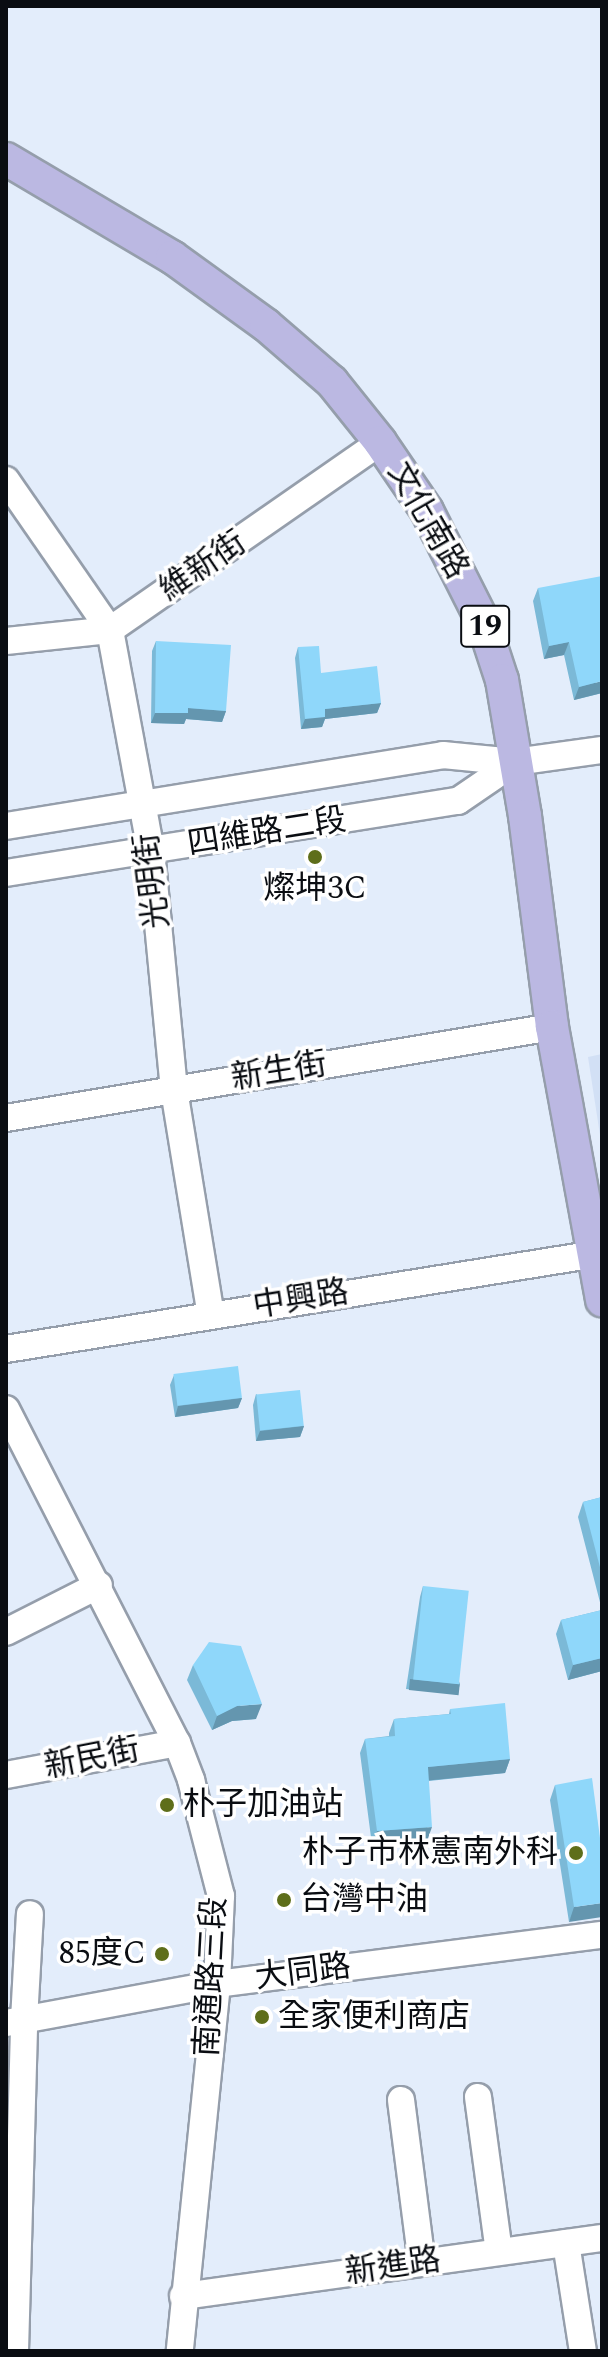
<!DOCTYPE html>
<meta charset="utf-8">
<style>
body{margin:0}
#map{position:relative;width:608px;height:2357px;overflow:hidden;background:#e3edfb;font-family:Spectral,"Noto Sans TC",serif}
div>[style]{position:absolute}
.built>*{inset:0;background:#d2e0f5}
.roads{filter:drop-shadow(2px 0 #959eab) drop-shadow(-2px 0 #959eab) drop-shadow(0 2px #959eab) drop-shadow(0 -2px #959eab)}
.minor>*{height:26px;margin:-13px;padding:0 13px;transform-origin:13px;border-radius:13px;background:#fff}
.major>*{height:32px;margin:-16px;padding:0 16px;transform-origin:16px;border-radius:16px;background:#bbb8e2}
.wall>*{inset:0;background:#7bb9d7}
.shaded-wall>*{inset:0;background:#6496af;transform-origin:0 0}
.building>*{inset:0;background:#8fd7fa;transform-origin:0 0}
.dots>*{width:22px;height:22px;translate:-50% -50%;box-sizing:border-box;border:4px solid #fff;border-radius:50%}
span{translate:-50% -50%;white-space:nowrap;text-align:center;line-height:1.15;-webkit-text-stroke:7px #fff;paint-order:stroke}
.shield-label span{padding:2px 6px;background:#fff;border:2px solid;border-radius:6px;-webkit-text-stroke-width:0}
.shield-label{font-size:30px;color:#0a0d12;font-weight:700}
.street-label{font-size:32px;color:#0a0d12}
.poi-label{font-size:32px;color:#0a0d12}
.left{translate:0 -50%;text-align:left}
.right{translate:-100% -50%;text-align:right}
.frame{position:absolute;inset:0;border:8px solid #0a0d12;pointer-events:none}
</style>
<div id="map">
<div class="built">
<i style="clip-path:polygon(602px 1054px,602px 1148px,588px 1057px)"></i>
</div>
<div class="roads">
<div class="minor">
<i style="left:6px;top:480px;width:183px;rotate:55.3deg"></i>
<i style="left:110px;top:630px;width:225px;rotate:79.5deg"></i>
<i style="left:151px;top:851px;width:240px;rotate:84.5deg"></i>
<i style="left:174px;top:1090px;width:228px;rotate:80.7deg"></i>
<i style="left:6px;top:641px;width:105px;rotate:-6deg"></i>
<i style="left:110px;top:630px;width:329px;rotate:-34.8deg"></i>
<i style="left:6px;top:826px;width:443px;rotate:-9.2deg"></i>
<i style="left:443px;top:755px;width:72px;rotate:5.6deg"></i>
<i style="left:515px;top:762px;width:88px;rotate:-7.9deg"></i>
<i style="left:6px;top:873px;width:458px;rotate:-9.1deg"></i>
<i style="left:458px;top:801px;width:69px;rotate:-34.4deg"></i>
<i style="left:6px;top:1118px;width:554px;rotate:-9.46deg"></i>
<i style="left:6px;top:1349px;width:598px;rotate:-9.15deg"></i>
<i style="left:6px;top:1409px;width:375px;rotate:62.9deg"></i>
<i style="left:177px;top:1743px;width:40px;rotate:69deg"></i>
<i style="left:191px;top:1780px;width:120px;rotate:75.5deg"></i>
<i style="left:221px;top:1896px;width:88px;rotate:92.6deg"></i>
<i style="left:217px;top:1984px;width:369px;rotate:95.8deg"></i>
<i style="left:6px;top:1632px;width:104px;rotate:-26.8deg"></i>
<i style="left:6px;top:1775px;width:174px;rotate:-10.6deg"></i>
<i style="left:6px;top:2023px;width:215px;rotate:-10.5deg"></i>
<i style="left:217px;top:1984px;width:388px;rotate:-7.3deg"></i>
<i style="left:478px;top:2097px;width:156px;rotate:82.3deg"></i>
<i style="left:401px;top:2100px;width:164px;rotate:82.7deg"></i>
<i style="left:566px;top:2243px;width:109px;rotate:81.1deg"></i>
<i style="left:183px;top:2296px;width:423px;rotate:-7.9deg"></i>
<i style="left:15px;top:2351px;width:331px;rotate:-88.4deg"></i>
<i style="left:24px;top:2020px;width:106px;rotate:-86.8deg"></i>
</div>
<div class="major">
<i style="left:6px;top:159px;width:193px;rotate:30.6deg"></i>
<i style="left:172px;top:257px;width:116px;rotate:35.9deg"></i>
<i style="left:266px;top:325px;width:87px;rotate:40.8deg"></i>
<i style="left:332px;top:382px;width:77px;rotate:51.3deg"></i>
<i style="left:380px;top:442px;width:83px;rotate:55.7deg"></i>
<i style="left:427px;top:511px;width:124px;rotate:63.2deg"></i>
<i style="left:483px;top:622px;width:61px;rotate:71.9deg"></i>
<i style="left:502px;top:680px;width:138px;rotate:80.4deg"></i>
<i style="left:525px;top:816px;width:213px;rotate:82.7deg"></i>
<i style="left:552px;top:1027px;width:278px;rotate:79.6deg"></i>
</div>
</div>
<div class="wall">
<i style="clip-path:polygon(538px 588px,602px 693px,574px 700px,564px 655px,544px 659px,533px 601px)"></i>
<i style="clip-path:polygon(156px 641px,226px 711px,222px 722px,186px 719px,184px 724px,151px 723px,152px 651px)"></i>
<i style="clip-path:polygon(298px 647px,321px 673px,381px 703px,377px 713px,325px 719px,322px 727px,301px 729px,295px 658px)"></i>
<i style="clip-path:polygon(174px 1375px,242px 1398px,238px 1408px,175px 1417px,170px 1385px)"></i>
<i style="clip-path:polygon(256px 1394px,304px 1426px,300px 1437px,256px 1441px,253px 1405px)"></i>
<i style="clip-path:polygon(602px 1497px,602px 1671px,568px 1680px,556px 1634px,561px 1620px,602px 1610px,578px 1517px,583px 1502px)"></i>
<i style="clip-path:polygon(423px 1586px,460px 1684px,457px 1694px,406px 1689px,420px 1597px)"></i>
<i style="clip-path:polygon(193px 1665px,256px 1719px,232px 1721px,212px 1730px,187px 1680px)"></i>
<i style="clip-path:polygon(450px 1709px,510px 1759px,505px 1773px,429px 1781px,427px 1841px,372px 1845px,360px 1753px,365px 1739px,389px 1736px,389px 1733px,394px 1719px,449px 1714px)"></i>
<i style="clip-path:polygon(555px 1785px,602px 1853px,569px 1922px,550px 1800px)"></i>
</div>
<div class="shaded-wall">
<i style="clip-path:polygon(569px 642px,564px 655px,544px 659px,549px 646px)"></i>
<i style="clip-path:polygon(602px 681px,602px 693px,574px 700px,579px 687px)"></i>
<i style="clip-path:polygon(381px 703px,377px 713px,325px 719px,322px 727px,301px 729px,305px 719px,325px 709px)"></i>
<i style="clip-path:polygon(188px 708px,226px 711px,222px 722px,186px 719px,184px 724px,151px 723px,155px 713px)"></i>
<i style="clip-path:polygon(242px 1398px,238px 1408px,175px 1417px,178px 1406px)"></i>
<i style="clip-path:polygon(304px 1426px,300px 1437px,256px 1441px,260px 1431px)"></i>
<i style="clip-path:polygon(602px 1658px,602px 1671px,568px 1680px,573px 1665px)"></i>
<i style="left:410px;top:1679px;width:50px;height:11px;rotate:6deg"></i>
<i style="clip-path:polygon(262px 1704px,256px 1719px,232px 1721px,212px 1730px,217px 1716px,237px 1706px)"></i>
<i style="clip-path:polygon(510px 1759px,505px 1773px,423px 1781px,428px 1767px)"></i>
<i style="clip-path:polygon(432px 1827px,427px 1841px,372px 1845px,377px 1831px)"></i>
<i style="clip-path:polygon(602px 1903px,602px 1917px,569px 1922px,574px 1907px)"></i>
</div>
<div class="building">
<i style="clip-path:polygon(602px 576px,602px 681px,579px 687px,569px 642px,549px 646px,538px 588px)"></i>
<i style="clip-path:polygon(156px 641px,231px 645px,226px 711px,188px 708px,188px 713px,155px 713px)"></i>
<i style="clip-path:polygon(319px 646px,321px 673px,377px 666px,381px 703px,325px 709px,325px 717px,305px 719px,298px 647px)"></i>
<i style="left:238px;top:1366px;width:32px;height:65px;rotate:83deg"></i>
<i style="left:300px;top:1390px;width:36px;height:44px;rotate:84deg"></i>
<i style="clip-path:polygon(602px 1497px,602px 1575px,583px 1502px)"></i>
<i style="left:423px;top:1586px;width:46px;height:94px;rotate:6deg"></i>
<i style="clip-path:polygon(602px 1610px,602px 1658px,573px 1665px,561px 1620px)"></i>
<i style="clip-path:polygon(209px 1642px,241px 1646px,262px 1704px,237px 1706px,217px 1716px,193px 1665px)"></i>
<i style="clip-path:polygon(505px 1703px,510px 1759px,428px 1767px,432px 1827px,377px 1831px,365px 1739px,395px 1736px,394px 1719px,451px 1714px,450px 1709px)"></i>
<i style="clip-path:polygon(592px 1778px,602px 1853px,602px 1903px,574px 1907px,555px 1785px)"></i>
</div>
<div class="dots">
<i style="left:315px;top:857px;background:#5e6e1a"></i>
<i style="left:167px;top:1805px;background:#5e6e1a"></i>
<i style="left:576px;top:1853px;background:#5e6e1a"></i>
<i style="left:284px;top:1900px;background:#5e6e1a"></i>
<i style="left:162px;top:1954px;background:#5e6e1a"></i>
<i style="left:262px;top:2017px;background:#5e6e1a"></i>
</div>
<div class="shield-label">
<span style="left:485px;top:626px">19</span>
</div>
<div class="street-label">
<span style="left:427px;top:521px;rotate:60deg">文化南路</span>
<span style="left:203px;top:567px;rotate:-34deg">維新街</span>
<span style="left:267px;top:833px;rotate:-9deg">四維路二段</span>
<span style="left:153px;top:881px;rotate:-97deg">光明街</span>
<span style="left:279px;top:1072px;rotate:-9deg">新生街</span>
<span style="left:301px;top:1300px;rotate:-9deg">中興路</span>
<span style="left:92px;top:1759px;rotate:-11deg">新民街</span>
<span style="left:303px;top:1973px;rotate:-7deg">大同路</span>
<span style="left:212px;top:1977px;rotate:-87deg">南通路三段</span>
<span style="left:393px;top:2267px;rotate:-8deg">新進路</span>
</div>
<div class="poi-label">
<span style="left:315px;top:889px">燦坤3C</span>
<span class="left" style="left:183px;top:1805px">朴子加油站</span>
<span class="right" style="left:558px;top:1853px">朴子市林憲南外科</span>
<span class="left" style="left:300px;top:1900px">台灣中油</span>
<span class="right" style="left:146px;top:1954px">85度C</span>
<span class="left" style="left:278px;top:2017px">全家便利商店</span>
</div>
<div class="frame"></div>
</div>
